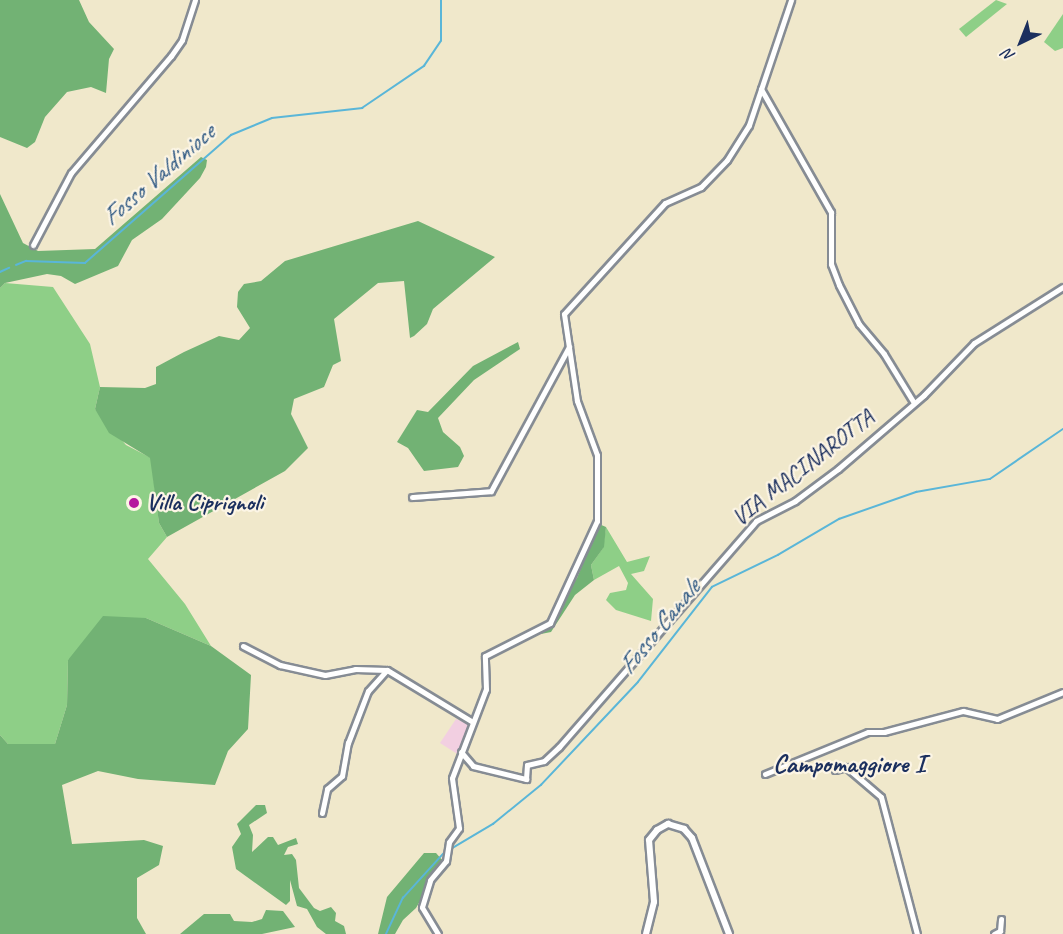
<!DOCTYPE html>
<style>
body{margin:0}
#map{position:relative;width:1063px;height:934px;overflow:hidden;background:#f0e8cb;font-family:Caveat,sans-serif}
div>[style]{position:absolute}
.built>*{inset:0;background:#f2cfe1}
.green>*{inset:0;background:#8ecf87}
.forest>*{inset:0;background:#72b274}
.stream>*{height:1.5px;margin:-0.75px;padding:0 0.75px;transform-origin:0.75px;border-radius:0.75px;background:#5ab6d8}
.roads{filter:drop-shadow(2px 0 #868c94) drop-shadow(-2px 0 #868c94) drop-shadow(0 2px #868c94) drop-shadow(0 -2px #868c94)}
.minor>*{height:5px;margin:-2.5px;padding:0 2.5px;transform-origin:2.5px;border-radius:2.5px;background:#fff}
.tertiary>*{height:6px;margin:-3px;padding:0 3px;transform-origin:3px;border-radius:3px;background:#fff}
.dots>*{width:16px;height:16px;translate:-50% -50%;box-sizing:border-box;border:3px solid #fcf5e5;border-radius:50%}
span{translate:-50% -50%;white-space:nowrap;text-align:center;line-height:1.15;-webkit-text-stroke:4.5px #fcf5e5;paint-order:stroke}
.street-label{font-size:24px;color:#1b2f5e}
.poi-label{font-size:24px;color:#1b2f5e;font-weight:700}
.left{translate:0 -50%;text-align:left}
.water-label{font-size:26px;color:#2e5883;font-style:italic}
.neighbourhood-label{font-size:26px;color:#1b2f5e;font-weight:700}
.north{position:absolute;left:991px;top:12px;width:60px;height:60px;-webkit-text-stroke:4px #fcf5e5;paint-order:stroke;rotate:223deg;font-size:16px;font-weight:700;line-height:24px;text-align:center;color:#1b2f5e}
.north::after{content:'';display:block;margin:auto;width:21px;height:27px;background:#1b2f5e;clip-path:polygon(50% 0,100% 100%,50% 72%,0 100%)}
</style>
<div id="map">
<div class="built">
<i style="clip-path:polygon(456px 719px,470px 725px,459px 755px,440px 743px)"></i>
</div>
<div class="green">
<i style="clip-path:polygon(996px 0,1007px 4px,966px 37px,959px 29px)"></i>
<i style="clip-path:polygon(1063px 14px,1063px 48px,1055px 51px,1044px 42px)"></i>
<i style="clip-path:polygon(5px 283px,53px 287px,90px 344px,100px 387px,95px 409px,126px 445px,151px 458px,159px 523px,167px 537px,148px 559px,185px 604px,211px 646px,146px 618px,68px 660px,67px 705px,55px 744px,8px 744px,0 735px,0 288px)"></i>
<i style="clip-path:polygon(606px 527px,627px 562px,650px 556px,644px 571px,631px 574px,653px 599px,651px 621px,616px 610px,606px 600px,610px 593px,626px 590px,628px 583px,619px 566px,594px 580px,591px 565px,603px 548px)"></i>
</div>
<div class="forest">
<i style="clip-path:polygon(0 0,79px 0,89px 22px,114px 49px,109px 59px,106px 93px,91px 87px,67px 92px,45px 117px,35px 142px,27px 148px,0 137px)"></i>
<i style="clip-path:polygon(201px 157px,207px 160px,206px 167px,200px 178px,162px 219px,132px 240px,118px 266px,75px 284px,61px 276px,47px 274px,5px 283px,0 288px,0 194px,23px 243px,38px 251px,95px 249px)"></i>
<i style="clip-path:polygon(418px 221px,495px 257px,433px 309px,427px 324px,414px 336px,410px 338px,404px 281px,378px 283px,334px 319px,341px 361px,333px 365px,324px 387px,294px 399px,291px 414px,308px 448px,285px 471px,167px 537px,159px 523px,150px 458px,109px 433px,95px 409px,100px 387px,145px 388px,156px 384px,156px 367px,184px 352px,219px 336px,239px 340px,250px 328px,237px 307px,238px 292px,244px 284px,261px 281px,285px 261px)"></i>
<i style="clip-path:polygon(518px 342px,520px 349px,474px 380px,438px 418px,443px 432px,460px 447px,464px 456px,458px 467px,424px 471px,408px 448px,397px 442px,417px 410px,428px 412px,473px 366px)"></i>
<i style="clip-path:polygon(599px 524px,606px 527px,604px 547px,591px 565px,594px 580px,575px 595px,551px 632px,541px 634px,577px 578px)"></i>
<i style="clip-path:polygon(103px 616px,146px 618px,211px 646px,251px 675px,248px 729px,228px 751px,215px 785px,138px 779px,98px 771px,62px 785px,72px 844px,144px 840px,163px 846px,159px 865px,137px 878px,137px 918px,146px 934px,0 934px,0 735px,8px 744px,55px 744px,67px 705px,68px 660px)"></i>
<i style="clip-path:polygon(256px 805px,265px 805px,267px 813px,249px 825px,253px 835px,252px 852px,268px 837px,273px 837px,278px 845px,296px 838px,298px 844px,288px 847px,284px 855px,292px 854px,296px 860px,299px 888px,314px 908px,320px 911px,331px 907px,336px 913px,335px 921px,344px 926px,346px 934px,326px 934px,317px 927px,307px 909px,297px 906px,290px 880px,290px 901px,286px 905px,236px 869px,232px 847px,241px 834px,237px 824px)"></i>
<i style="clip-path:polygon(424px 853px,436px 853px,443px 861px,416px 908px,403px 920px,395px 934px,378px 934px,387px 897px)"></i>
<i style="clip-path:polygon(266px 910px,283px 911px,295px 927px,262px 934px,180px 934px,204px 914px,230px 914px,234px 921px,252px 922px,262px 919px)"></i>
</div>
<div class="stream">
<i style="left:16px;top:265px;width:11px;rotate:-22deg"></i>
<i style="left:26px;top:261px;width:59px;rotate:1.9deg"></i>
<i style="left:85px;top:263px;width:194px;rotate:-41.2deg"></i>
<i style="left:231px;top:135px;width:44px;rotate:-22.5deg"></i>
<i style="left:272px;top:118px;width:91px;rotate:-6.3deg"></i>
<i style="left:362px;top:108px;width:75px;rotate:-34.1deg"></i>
<i style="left:424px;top:66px;width:30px;rotate:-56deg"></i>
<i style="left:441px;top:41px;width:41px;rotate:-90deg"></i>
<i style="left:0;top:272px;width:10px;rotate:-24deg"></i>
<i style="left:451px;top:849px;width:49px;rotate:-30.8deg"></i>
<i style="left:493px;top:824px;width:62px;rotate:-39.1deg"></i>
<i style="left:541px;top:785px;width:141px;rotate:-46.7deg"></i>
<i style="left:638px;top:682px;width:120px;rotate:-52.1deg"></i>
<i style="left:712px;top:587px;width:73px;rotate:-25.9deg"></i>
<i style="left:778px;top:555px;width:71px;rotate:-30.5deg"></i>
<i style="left:839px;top:519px;width:82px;rotate:-19.3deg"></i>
<i style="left:916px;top:492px;width:75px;rotate:-10deg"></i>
<i style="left:990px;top:479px;width:88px;rotate:-34.4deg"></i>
<i style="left:386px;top:934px;width:40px;rotate:-65deg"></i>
<i style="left:403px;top:898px;width:61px;rotate:-47.7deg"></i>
</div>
<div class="roads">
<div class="minor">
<i style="left:761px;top:89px;width:142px;rotate:60.4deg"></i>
<i style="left:831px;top:212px;width:52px;rotate:90deg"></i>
<i style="left:831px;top:264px;width:22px;rotate:69deg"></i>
<i style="left:839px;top:285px;width:44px;rotate:62.9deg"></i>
<i style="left:859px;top:324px;width:39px;rotate:50deg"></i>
<i style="left:884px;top:354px;width:57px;rotate:58.5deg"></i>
<i style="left:33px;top:245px;width:81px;rotate:-62.2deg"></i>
<i style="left:71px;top:173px;width:154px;rotate:-49.5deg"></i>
<i style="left:171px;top:56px;width:19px;rotate:-55deg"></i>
<i style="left:182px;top:40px;width:42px;rotate:-72deg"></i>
<i style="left:412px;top:497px;width:79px;rotate:-4.3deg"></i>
<i style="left:491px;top:491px;width:164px;rotate:-61.6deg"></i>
<i style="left:243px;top:646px;width:42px;rotate:27.2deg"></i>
<i style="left:280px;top:665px;width:46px;rotate:12.5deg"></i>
<i style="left:325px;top:675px;width:31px;rotate:-11deg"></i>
<i style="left:355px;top:669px;width:32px;rotate:2deg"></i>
<i style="left:387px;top:670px;width:100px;rotate:31.2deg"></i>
<i style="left:461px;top:752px;width:18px;rotate:49deg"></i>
<i style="left:473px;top:766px;width:55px;rotate:13.8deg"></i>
<i style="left:526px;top:779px;width:14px;rotate:-86deg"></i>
<i style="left:527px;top:765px;width:17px;rotate:-13deg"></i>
<i style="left:544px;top:761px;width:21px;rotate:-43deg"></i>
<i style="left:559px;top:747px;width:300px;rotate:-48.9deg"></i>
<i style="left:756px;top:521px;width:44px;rotate:-27.1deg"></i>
<i style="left:795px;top:501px;width:54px;rotate:-36.7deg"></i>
<i style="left:838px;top:469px;width:113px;rotate:-40.7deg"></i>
<i style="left:924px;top:395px;width:72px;rotate:-46.1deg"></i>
<i style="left:974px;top:343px;width:105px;rotate:-32.2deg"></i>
<i style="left:835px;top:770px;width:11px;rotate:-15deg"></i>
<i style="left:846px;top:767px;width:46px;rotate:40.6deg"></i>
<i style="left:881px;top:797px;width:142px;rotate:75.3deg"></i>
<i style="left:765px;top:774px;width:111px;rotate:-22.2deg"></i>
<i style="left:868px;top:732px;width:16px"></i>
<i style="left:884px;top:732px;width:82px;rotate:-14.9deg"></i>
<i style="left:963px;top:711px;width:35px;rotate:13deg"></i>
<i style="left:997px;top:719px;width:71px;rotate:-22.2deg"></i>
<i style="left:322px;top:813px;width:25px;rotate:-78deg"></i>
<i style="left:327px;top:789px;width:20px;rotate:-41deg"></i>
<i style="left:342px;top:776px;width:34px;rotate:-80deg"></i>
<i style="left:348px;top:743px;width:56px;rotate:-69deg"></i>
<i style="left:368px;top:691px;width:28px;rotate:-48deg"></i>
<i style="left:438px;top:934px;width:31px;rotate:-121deg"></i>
<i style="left:422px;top:907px;width:28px;rotate:-73deg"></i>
<i style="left:430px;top:880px;width:25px;rotate:-50deg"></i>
<i style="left:446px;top:861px;width:19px;rotate:-81deg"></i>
<i style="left:449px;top:842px;width:17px;rotate:-54deg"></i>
<i style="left:459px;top:828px;width:50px;rotate:-98deg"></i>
<i style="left:452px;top:778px;width:95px;rotate:-69.1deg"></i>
<i style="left:486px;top:689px;width:33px;rotate:-92deg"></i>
<i style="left:485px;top:656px;width:73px;rotate:-26.9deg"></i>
<i style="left:550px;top:623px;width:112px;rotate:-65.3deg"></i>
<i style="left:597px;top:521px;width:66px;rotate:-90deg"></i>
<i style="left:597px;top:455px;width:58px;rotate:-110.3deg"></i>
<i style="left:577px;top:401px;width:88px;rotate:-98.5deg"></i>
<i style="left:564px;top:314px;width:150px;rotate:-47.7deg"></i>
<i style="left:665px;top:203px;width:39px;rotate:-24deg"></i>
<i style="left:701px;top:187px;width:37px;rotate:-46deg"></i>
<i style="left:727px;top:160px;width:41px;rotate:-57.8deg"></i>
<i style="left:749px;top:125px;width:132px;rotate:-71.4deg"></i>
<i style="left:994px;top:934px;width:7px;rotate:-27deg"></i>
<i style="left:1000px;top:931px;width:12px;rotate:-85deg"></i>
</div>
<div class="tertiary">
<i style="left:646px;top:934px;width:33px;rotate:-76deg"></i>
<i style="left:654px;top:902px;width:62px;rotate:-94.6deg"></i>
<i style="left:649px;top:840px;width:13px;rotate:-51deg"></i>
<i style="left:657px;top:830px;width:13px;rotate:-29deg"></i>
<i style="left:668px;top:824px;width:17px;rotate:17deg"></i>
<i style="left:684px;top:829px;width:12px;rotate:48deg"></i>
<i style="left:692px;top:838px;width:103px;rotate:68.9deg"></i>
</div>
</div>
<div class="dots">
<i style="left:134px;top:503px;background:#b5179e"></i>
</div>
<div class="street-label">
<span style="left:803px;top:468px;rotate:-38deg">VIA MACINAROTTA</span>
</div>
<div class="poi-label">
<span class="left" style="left:146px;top:503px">Villa Ciprignoli</span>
</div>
<div class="water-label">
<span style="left:158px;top:175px;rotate:-41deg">Fosso Valdinioce</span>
<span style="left:659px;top:627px;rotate:-51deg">Fosso Canale</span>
</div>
<div class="neighbourhood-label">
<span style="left:849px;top:764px">Campomaggiore I</span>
</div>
<div class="north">N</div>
</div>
